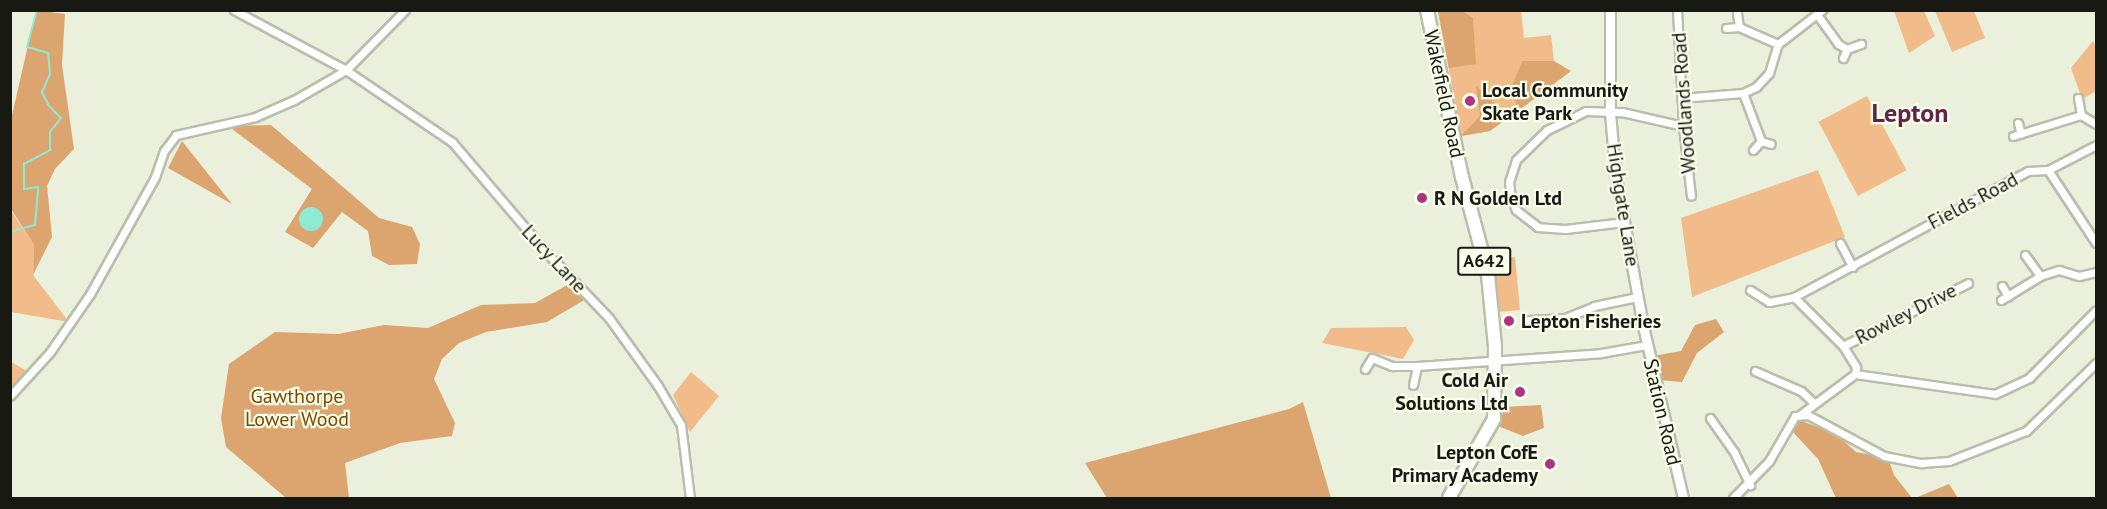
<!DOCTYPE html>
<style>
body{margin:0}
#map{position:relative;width:2107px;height:509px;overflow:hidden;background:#eaf0dc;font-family:"PT Sans",sans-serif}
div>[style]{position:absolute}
.green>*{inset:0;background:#f1bc89;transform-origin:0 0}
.forest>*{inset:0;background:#dca56f}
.water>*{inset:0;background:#8eebd2}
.round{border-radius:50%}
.stream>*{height:2px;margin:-1px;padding:0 1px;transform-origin:1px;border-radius:1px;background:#8eebd2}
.roads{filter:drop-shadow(2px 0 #b9beab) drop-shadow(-2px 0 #b9beab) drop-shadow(0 2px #b9beab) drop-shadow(0 -2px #b9beab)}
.minor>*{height:7px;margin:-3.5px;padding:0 3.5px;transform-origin:3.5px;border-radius:3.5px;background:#fff}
.tertiary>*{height:9px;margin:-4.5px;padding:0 4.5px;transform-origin:4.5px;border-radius:4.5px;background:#fff}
.trunk>*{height:12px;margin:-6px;padding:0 6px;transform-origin:6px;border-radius:6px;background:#fff}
.dots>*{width:16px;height:16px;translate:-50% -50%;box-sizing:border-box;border:3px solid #f8fee9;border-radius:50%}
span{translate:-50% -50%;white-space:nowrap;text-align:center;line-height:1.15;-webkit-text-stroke:4.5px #f8fee9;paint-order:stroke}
.shield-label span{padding:2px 4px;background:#f8fee9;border:2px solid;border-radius:4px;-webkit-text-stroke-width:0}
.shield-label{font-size:18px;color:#171912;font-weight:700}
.poi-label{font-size:20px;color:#171912;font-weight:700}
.left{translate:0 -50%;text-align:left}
.right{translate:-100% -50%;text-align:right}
.street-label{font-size:20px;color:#171912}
.park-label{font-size:20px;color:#7c4902}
.district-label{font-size:26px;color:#60244b;font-weight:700}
.frame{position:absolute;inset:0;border:12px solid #171912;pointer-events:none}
</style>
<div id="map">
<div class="green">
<i style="clip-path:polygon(1438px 11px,1521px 11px,1524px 38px,1551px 35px,1554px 61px,1522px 61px,1511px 87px,1518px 111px,1490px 131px,1461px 136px)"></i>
<i style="clip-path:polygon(1894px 11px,1924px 11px,1935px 36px,1909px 53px)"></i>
<i style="clip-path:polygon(1935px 11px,1974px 11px,1985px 38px,1952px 52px)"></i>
<i style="clip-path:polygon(2093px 41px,2096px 46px,2096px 91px,2082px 99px,2071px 68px)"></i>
<i style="left:1867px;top:96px;width:84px;height:55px;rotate:62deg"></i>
<i style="clip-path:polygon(1818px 170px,1845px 237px,1692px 297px,1681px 218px)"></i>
<i style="clip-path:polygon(10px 209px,34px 245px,33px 275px,69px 322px,11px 312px)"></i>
<i style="clip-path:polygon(1515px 257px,1520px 310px,1499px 312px,1489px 260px)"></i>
<i style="clip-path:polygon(1406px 327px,1414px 340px,1403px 359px,1322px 343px,1331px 328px)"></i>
<i style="clip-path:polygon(11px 362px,27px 371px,11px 390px)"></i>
<i style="clip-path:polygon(691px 372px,719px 396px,690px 432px,673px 395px)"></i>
</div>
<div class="forest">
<i style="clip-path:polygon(36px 10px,65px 14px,62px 65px,74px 149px,55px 169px,47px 186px,52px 237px,33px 275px,34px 245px,11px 209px,10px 124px)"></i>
<i style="clip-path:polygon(1438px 11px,1462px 11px,1473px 18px,1476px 64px,1449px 68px)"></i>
<i style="clip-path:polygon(1522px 61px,1554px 61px,1571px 71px,1518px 111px,1511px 87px)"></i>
<i style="clip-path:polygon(1476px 86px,1509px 117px,1490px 131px,1461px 136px,1480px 116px)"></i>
<i style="clip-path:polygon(271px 125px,379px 218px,412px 227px,420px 244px,417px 264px,389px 265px,372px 256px,368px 231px,342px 212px,313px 248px,285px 232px,312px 189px,228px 126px)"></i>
<i style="clip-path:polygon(182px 141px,232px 204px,168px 168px)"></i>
<i style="clip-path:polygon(569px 284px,586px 299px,547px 322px,486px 332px,459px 343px,442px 359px,434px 379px,455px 423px,452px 436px,400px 443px,345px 463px,349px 498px,286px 498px,226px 447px,221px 418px,229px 364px,275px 332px,338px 334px,384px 325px,428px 328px,481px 305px,535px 303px)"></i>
<i style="clip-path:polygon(1716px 319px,1724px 332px,1697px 353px,1682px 382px,1659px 380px,1653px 356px,1681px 351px,1695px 325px)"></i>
<i style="clip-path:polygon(1303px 402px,1331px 498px,1107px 498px,1085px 463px,1289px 409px)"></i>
<i style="clip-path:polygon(1541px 405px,1544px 428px,1523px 436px,1498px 426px,1505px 407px)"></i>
<i style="clip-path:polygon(1799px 420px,1836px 434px,1856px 452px,1888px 458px,1894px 475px,1912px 498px,1836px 498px,1818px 459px,1791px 430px)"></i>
<i style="clip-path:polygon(1949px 484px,1958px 498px,1915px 498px)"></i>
</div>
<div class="water">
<i class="round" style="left:299px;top:207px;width:24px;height:24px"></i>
</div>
<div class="stream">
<i style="left:10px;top:232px;width:26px;rotate:-16deg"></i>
<i style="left:35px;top:225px;width:38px;rotate:-85deg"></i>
<i style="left:38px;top:187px;width:14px;rotate:172deg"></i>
<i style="left:24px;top:189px;width:25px;rotate:-90deg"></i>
<i style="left:24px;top:164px;width:30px;rotate:-28deg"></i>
<i style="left:50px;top:150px;width:18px;rotate:-90deg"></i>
<i style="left:50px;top:132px;width:18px;rotate:-52deg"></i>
<i style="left:61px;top:118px;width:17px;rotate:-135deg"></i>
<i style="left:49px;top:106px;width:16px;rotate:-117deg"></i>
<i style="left:42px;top:92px;width:20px;rotate:-66deg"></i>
<i style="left:50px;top:74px;width:21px;rotate:-95deg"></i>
<i style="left:48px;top:53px;width:22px;rotate:-164deg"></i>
<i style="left:27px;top:47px;width:38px;rotate:-75deg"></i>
</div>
<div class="roads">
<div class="minor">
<i style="left:234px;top:10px;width:127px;rotate:28.2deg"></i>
<i style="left:346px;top:70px;width:128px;rotate:34.2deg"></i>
<i style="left:452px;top:142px;width:145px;rotate:49.5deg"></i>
<i style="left:546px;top:252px;width:91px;rotate:46.3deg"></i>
<i style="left:609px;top:318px;width:84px;rotate:54.2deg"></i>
<i style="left:658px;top:386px;width:45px;rotate:59.5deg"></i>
<i style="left:681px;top:425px;width:74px;rotate:83deg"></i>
<i style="left:1677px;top:10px;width:116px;rotate:87deg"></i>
<i style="left:1683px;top:126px;width:70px;rotate:83.5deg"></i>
<i style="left:1737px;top:13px;width:14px;rotate:82deg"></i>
<i style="left:1818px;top:16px;width:34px;rotate:54deg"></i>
<i style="left:1838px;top:44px;width:10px;rotate:29deg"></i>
<i style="left:1726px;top:28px;width:13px;rotate:-4deg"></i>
<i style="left:1739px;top:27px;width:43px;rotate:23.6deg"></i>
<i style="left:1843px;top:58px;width:10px;rotate:-66deg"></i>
<i style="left:1847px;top:49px;width:15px;rotate:-20deg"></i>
<i style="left:1743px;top:93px;width:51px;rotate:69.4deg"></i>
<i style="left:1681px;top:98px;width:62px;rotate:-4.6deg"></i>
<i style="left:1743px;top:93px;width:14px;rotate:-25deg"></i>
<i style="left:1756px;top:87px;width:19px;rotate:-47deg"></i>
<i style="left:1769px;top:73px;width:30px;rotate:-73deg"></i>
<i style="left:1778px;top:44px;width:56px;rotate:-37.7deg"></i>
<i style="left:2078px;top:98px;width:17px;rotate:80deg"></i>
<i style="left:2018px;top:123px;width:11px;rotate:75deg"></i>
<i style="left:2013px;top:136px;width:71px;rotate:-17.2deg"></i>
<i style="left:2081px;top:115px;width:17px;rotate:31deg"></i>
<i style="left:1753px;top:150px;width:12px;rotate:-48deg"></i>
<i style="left:1761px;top:141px;width:10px;rotate:17deg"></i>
<i style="left:2048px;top:170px;width:87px;rotate:56.7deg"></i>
<i style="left:1624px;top:222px;width:59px;rotate:173.2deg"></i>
<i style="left:1565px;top:229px;width:27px;rotate:-176deg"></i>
<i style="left:1538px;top:227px;width:28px;rotate:-142deg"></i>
<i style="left:1516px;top:210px;width:13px;rotate:-113deg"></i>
<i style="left:1511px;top:198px;width:16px;rotate:-97deg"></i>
<i style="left:1509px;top:182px;width:23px;rotate:-72deg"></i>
<i style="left:1516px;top:160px;width:43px;rotate:-44.1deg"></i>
<i style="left:1547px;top:130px;width:43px;rotate:-26deg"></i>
<i style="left:1586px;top:111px;width:36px;rotate:2deg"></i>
<i style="left:1622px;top:112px;width:63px;rotate:12.9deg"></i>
<i style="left:1840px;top:243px;width:27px;rotate:62deg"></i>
<i style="left:2025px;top:255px;width:26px;rotate:54deg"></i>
<i style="left:2002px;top:286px;width:12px;rotate:59deg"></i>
<i style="left:1750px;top:290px;width:22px;rotate:32deg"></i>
<i style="left:1769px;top:302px;width:25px;rotate:-11deg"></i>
<i style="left:1794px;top:297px;width:69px;rotate:45deg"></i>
<i style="left:1843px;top:346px;width:25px;rotate:58deg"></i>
<i style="left:1856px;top:367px;width:7px;rotate:98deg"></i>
<i style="left:1794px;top:297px;width:266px;rotate:-28.3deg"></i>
<i style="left:2028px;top:171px;width:20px;rotate:-3deg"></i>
<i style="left:2048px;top:170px;width:54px;rotate:-27.5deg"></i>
<i style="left:2001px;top:300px;width:46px;rotate:-31.6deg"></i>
<i style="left:2040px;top:276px;width:20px;rotate:-18deg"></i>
<i style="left:2059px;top:270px;width:21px;rotate:17deg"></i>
<i style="left:2079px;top:276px;width:17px;rotate:-13deg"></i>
<i style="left:1529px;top:320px;width:36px;rotate:-3deg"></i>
<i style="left:1565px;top:318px;width:31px;rotate:-22deg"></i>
<i style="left:1594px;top:306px;width:44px;rotate:-11.8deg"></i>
<i style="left:1843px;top:346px;width:140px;rotate:-26.7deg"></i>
<i style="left:1365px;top:369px;width:13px;rotate:-58deg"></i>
<i style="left:1372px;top:358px;width:22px;rotate:22deg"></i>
<i style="left:1392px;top:366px;width:25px"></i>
<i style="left:1417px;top:366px;width:184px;rotate:-4deg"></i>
<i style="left:1601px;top:353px;width:47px;rotate:-9.9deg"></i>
<i style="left:1755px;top:371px;width:50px;rotate:23.5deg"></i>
<i style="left:1801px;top:391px;width:18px;rotate:43deg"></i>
<i style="left:1413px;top:385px;width:19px;rotate:-78deg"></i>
<i style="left:10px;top:396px;width:59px;rotate:-47.7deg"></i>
<i style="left:50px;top:352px;width:70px;rotate:-55.4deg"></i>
<i style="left:90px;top:294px;width:134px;rotate:-60.9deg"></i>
<i style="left:155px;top:177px;width:28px;rotate:-71deg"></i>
<i style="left:164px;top:151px;width:20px;rotate:-53deg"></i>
<i style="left:176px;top:135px;width:81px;rotate:-12.8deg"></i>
<i style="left:255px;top:117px;width:43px;rotate:-23.6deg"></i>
<i style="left:294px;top:100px;width:60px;rotate:-30deg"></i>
<i style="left:346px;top:70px;width:84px;rotate:-45.5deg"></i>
<i style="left:1801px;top:414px;width:67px;rotate:-36.5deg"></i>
<i style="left:1855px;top:374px;width:141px;rotate:8.1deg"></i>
<i style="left:1995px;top:394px;width:38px;rotate:-25deg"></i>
<i style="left:2029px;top:378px;width:95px;rotate:-45.4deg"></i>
<i style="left:1710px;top:418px;width:42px;rotate:54.8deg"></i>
<i style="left:1734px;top:452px;width:37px;rotate:64deg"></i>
<i style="left:1733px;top:498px;width:52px;rotate:-45.8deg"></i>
<i style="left:1769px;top:461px;width:52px;rotate:-60deg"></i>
<i style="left:1795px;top:416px;width:13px;rotate:-4deg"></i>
<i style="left:1808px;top:415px;width:86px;rotate:28.3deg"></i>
<i style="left:1884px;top:456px;width:38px;rotate:11deg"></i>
<i style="left:1921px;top:463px;width:28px;rotate:-4deg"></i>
<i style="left:1949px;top:461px;width:83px;rotate:-21.3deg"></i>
<i style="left:2026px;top:431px;width:98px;rotate:-44.2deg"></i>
</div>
<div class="tertiary">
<i style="left:1610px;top:10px;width:102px;rotate:90deg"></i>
<i style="left:1610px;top:112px;width:60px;rotate:85.2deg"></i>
<i style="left:1615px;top:172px;width:157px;rotate:79.7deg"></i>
<i style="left:1643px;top:326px;width:177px;rotate:76.9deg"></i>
</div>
<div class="trunk">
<i style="left:1427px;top:10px;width:171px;rotate:78.2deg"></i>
<i style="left:1462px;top:177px;width:101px;rotate:75.1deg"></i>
<i style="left:1488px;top:275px;width:71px;rotate:84.4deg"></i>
<i style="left:1495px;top:346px;width:73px;rotate:90.8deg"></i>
<i style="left:1494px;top:419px;width:91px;rotate:119.7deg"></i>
</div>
</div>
<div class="dots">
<i style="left:1470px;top:101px;background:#ae3385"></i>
<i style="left:1422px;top:198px;background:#ae3385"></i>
<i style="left:1509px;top:321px;background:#ae3385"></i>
<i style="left:1520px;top:392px;background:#ae3385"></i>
<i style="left:1550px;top:464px;background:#ae3385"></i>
</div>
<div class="shield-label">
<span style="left:1484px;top:261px">A642</span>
</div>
<div class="poi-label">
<span class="left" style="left:1482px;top:102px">Local Community<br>Skate Park</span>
<span class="left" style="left:1434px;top:198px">R N Golden Ltd</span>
<span class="left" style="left:1521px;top:321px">Lepton Fisheries</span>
<span class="right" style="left:1508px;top:392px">Cold Air<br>Solutions Ltd</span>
<span class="right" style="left:1538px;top:464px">Lepton CofE<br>Primary Academy</span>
</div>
<div class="street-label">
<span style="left:1444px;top:94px;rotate:78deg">Wakefield Road</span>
<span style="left:1684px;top:103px;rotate:-94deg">Woodlands Road</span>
<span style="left:1973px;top:201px;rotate:-28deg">Fields Road</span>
<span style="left:1623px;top:205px;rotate:81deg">Highgate Lane</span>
<span style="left:554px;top:259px;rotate:47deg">Lucy Lane</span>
<span style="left:1906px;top:314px;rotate:-27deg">Rowley Drive</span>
<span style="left:1662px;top:412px;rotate:77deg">Station Road</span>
</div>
<div class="park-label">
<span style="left:297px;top:408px">Gawthorpe<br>Lower Wood</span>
</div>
<div class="district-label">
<span style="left:1910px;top:113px">Lepton</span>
</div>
<div class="frame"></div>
</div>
